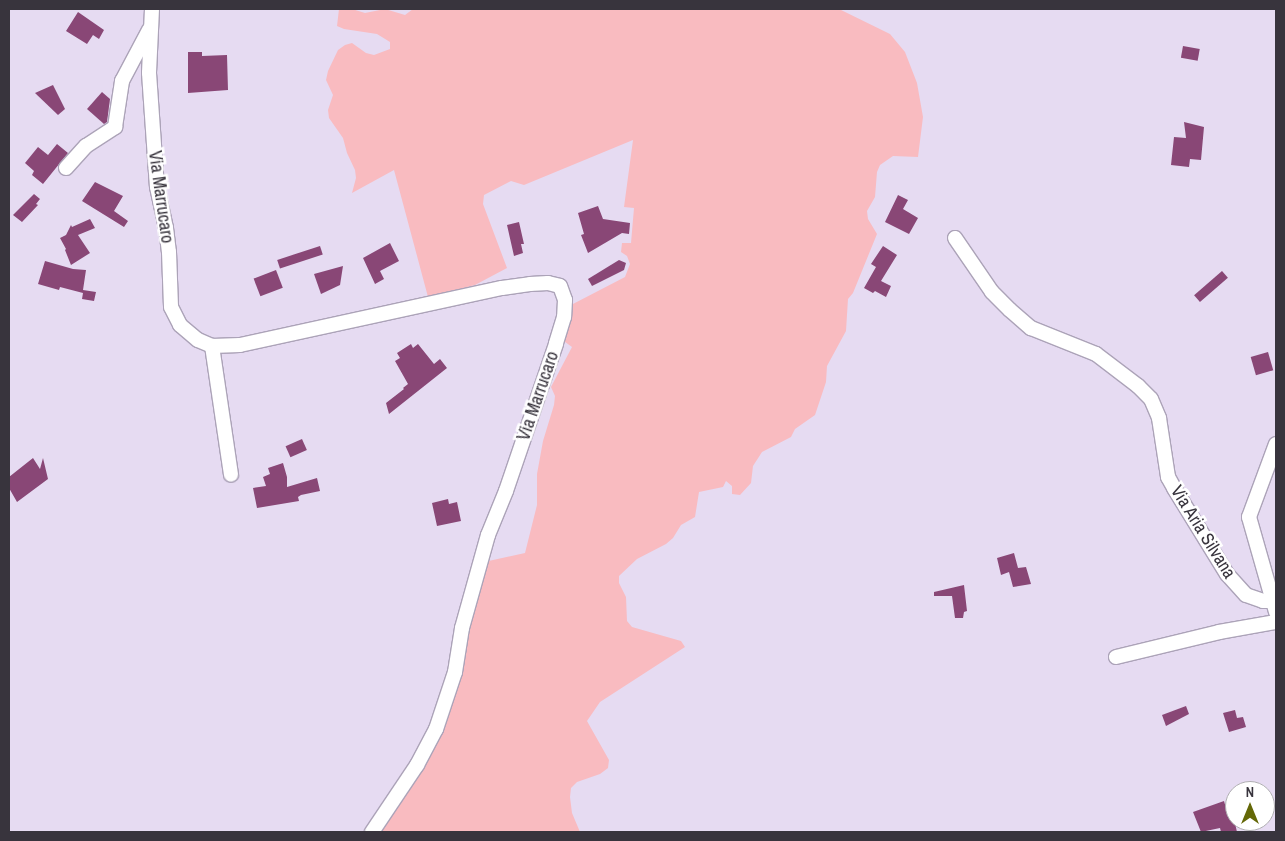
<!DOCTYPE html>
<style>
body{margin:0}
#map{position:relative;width:1285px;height:841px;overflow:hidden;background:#e6dbf2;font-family:"Archivo Narrow",sans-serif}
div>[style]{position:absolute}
.green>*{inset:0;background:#f9bbc0}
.building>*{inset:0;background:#894776;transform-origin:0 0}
.roads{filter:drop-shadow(1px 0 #aca3b8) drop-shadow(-1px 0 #aca3b8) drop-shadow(0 1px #aca3b8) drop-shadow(0 -1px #aca3b8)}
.minor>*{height:14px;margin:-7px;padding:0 7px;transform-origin:7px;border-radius:7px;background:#fff}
span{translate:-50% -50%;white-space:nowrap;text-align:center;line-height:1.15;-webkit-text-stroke:5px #fff;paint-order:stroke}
.street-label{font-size:18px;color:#38343d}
.frame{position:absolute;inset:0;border:10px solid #38343d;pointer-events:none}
.north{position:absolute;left:1225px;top:781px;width:50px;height:50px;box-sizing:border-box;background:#fff;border:1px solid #afaeb1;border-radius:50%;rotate:0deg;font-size:14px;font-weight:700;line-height:20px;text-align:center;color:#38343d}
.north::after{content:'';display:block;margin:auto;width:18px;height:22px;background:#646807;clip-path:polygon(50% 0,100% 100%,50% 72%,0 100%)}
</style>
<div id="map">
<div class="green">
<i style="clip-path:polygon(339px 9px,352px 9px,365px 13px,385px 9px,405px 15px,413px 9px,839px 9px,890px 34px,905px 52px,917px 83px,923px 117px,918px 157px,893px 156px,880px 165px,877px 172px,875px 197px,867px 211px,868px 219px,877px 234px,853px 293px,848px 299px,846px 331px,827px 366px,826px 382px,815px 415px,795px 429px,791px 437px,762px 452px,753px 466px,751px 483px,740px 495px,732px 494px,732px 486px,726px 481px,723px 487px,699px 492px,695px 517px,681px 525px,673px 538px,666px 544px,637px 559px,619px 576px,619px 583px,626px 597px,627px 621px,632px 627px,681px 641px,685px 647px,600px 702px,587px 721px,609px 760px,608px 768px,600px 774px,577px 782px,571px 788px,570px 797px,572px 813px,580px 832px,376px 832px,433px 751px,454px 685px,484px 562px,525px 553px,537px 505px,537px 474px,543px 441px,554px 405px,555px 396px,551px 387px,572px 347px,561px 339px,571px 305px,625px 277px,630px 264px,627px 256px,621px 252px,622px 243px,631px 243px,634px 208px,624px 207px,633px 140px,524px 185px,511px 181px,484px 195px,483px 204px,507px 268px,475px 285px,428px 297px,394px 170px,352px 193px,356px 178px,355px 170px,347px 153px,343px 138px,329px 118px,328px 110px,333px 95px,326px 80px,328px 71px,338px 50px,345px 45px,352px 43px,366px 53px,374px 55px,390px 49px,390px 42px,377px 34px,344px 29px,337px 26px)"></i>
</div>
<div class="building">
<i style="clip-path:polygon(78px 12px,104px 30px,99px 39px,93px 35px,87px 44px,66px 31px)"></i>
<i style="left:1183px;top:46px;width:17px;height:12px;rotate:10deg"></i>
<i style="clip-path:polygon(188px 52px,202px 52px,202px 56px,227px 55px,228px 90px,188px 93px)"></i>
<i style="clip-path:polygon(53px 85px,65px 109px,58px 115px,35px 93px)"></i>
<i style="clip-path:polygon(102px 92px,110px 99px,107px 122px,104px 124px,87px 109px)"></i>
<i style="clip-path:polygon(1184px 122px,1204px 127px,1201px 160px,1190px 159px,1189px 167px,1171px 165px,1174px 137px,1186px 138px)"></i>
<i style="clip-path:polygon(57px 144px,68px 153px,43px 184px,32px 175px,34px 171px,25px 163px,38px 147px,48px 155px)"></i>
<i style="clip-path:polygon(95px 182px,123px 196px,114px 211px,128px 221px,124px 227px,82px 201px)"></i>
<i style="clip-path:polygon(34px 194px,40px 199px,36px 204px,38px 205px,22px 222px,13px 215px)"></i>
<i style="clip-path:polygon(898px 195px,908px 200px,903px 209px,918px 218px,909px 234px,885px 222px)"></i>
<i style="clip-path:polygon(598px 206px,603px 219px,630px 223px,629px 234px,622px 233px,588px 253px,581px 235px,584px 234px,578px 213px)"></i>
<i style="clip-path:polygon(90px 219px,95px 228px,78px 235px,90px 253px,71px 265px,65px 250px,66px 249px,60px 238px,66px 235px,71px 225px,72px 227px)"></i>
<i style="clip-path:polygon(519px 222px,524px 244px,521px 244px,523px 253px,514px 256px,507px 225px)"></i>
<i style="clip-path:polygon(390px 243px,399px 261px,380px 271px,384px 279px,375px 284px,363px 258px)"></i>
<i style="left:320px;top:246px;width:9px;height:45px;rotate:72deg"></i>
<i style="clip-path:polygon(883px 246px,897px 255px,881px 281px,891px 286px,886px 297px,875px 291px,873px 293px,864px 288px,876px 267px,871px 264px)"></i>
<i style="clip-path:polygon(619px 260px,626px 263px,624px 270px,592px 286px,588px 279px)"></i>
<i style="clip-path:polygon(45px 261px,73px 269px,86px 270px,83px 290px,96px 292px,94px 301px,82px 299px,83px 293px,60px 287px,59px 290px,38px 284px)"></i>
<i style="clip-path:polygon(343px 266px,340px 285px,321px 294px,314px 274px)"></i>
<i style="left:276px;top:270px;width:19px;height:24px;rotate:69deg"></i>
<i style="left:1222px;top:271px;width:9px;height:37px;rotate:49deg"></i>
<i style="clip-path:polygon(411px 344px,413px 348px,418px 344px,434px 364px,440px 359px,447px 368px,389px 414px,386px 403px,404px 389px,403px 388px,408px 384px,395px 361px,400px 358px,397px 353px)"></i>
<i style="left:1268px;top:352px;width:19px;height:18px;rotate:74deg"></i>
<i style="left:302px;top:439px;width:12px;height:18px;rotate:66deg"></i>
<i style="clip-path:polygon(33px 458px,40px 469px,43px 458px,48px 479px,17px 502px,9px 488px,9px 477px)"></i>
<i style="clip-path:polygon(283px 463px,287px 477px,287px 487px,317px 478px,320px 491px,301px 495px,298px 497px,299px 501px,257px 508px,253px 488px,266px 486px,263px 477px,270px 474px,268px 468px)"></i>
<i style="clip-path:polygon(448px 499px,449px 504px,457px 502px,461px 521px,437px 526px,432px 503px)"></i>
<i style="clip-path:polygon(1014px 553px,1018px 568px,1026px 567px,1031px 584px,1013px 587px,1009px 572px,1001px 575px,997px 558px)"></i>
<i style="clip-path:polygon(964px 585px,967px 611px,964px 612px,963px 618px,955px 618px,952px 596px,934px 596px,934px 592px)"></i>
<i style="clip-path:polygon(1186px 706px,1189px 714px,1166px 726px,1162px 715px)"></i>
<i style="clip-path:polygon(1235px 710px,1237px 718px,1243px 717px,1246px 727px,1229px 732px,1223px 713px)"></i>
<i style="clip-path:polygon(1224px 801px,1226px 808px,1231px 806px,1237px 832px,1221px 832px,1220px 828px,1201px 832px,1193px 812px)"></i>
</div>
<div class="roads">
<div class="minor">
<i style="left:152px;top:9px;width:64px;rotate:92.7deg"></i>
<i style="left:149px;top:73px;width:114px;rotate:86deg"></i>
<i style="left:157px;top:187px;width:42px;rotate:77.6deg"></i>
<i style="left:166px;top:228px;width:24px;rotate:83deg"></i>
<i style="left:169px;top:252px;width:55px;rotate:87.9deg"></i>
<i style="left:171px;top:307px;width:20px;rotate:63deg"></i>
<i style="left:180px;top:325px;width:23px;rotate:40deg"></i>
<i style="left:198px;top:340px;width:15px;rotate:23deg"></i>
<i style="left:212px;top:346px;width:28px;rotate:-2deg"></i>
<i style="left:240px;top:345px;width:268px;rotate:-12.3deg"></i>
<i style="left:502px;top:288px;width:28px;rotate:-8deg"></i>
<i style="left:530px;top:284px;width:18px;rotate:-3deg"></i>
<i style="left:548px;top:283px;width:12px;rotate:14deg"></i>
<i style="left:560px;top:286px;width:15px;rotate:70deg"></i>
<i style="left:565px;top:300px;width:17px;rotate:93deg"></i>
<i style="left:564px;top:317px;width:28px;rotate:107deg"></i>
<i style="left:556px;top:344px;width:155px;rotate:108.8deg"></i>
<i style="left:506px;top:491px;width:48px;rotate:112.2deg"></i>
<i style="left:488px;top:535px;width:97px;rotate:105.6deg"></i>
<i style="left:462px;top:628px;width:45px;rotate:99deg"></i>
<i style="left:455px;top:672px;width:60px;rotate:108.4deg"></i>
<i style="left:436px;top:729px;width:41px;rotate:117.8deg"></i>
<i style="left:417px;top:765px;width:81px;rotate:123.9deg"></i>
<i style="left:66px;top:168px;width:30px;rotate:-48deg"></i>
<i style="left:86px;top:146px;width:35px;rotate:-33deg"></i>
<i style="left:115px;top:127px;width:47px;rotate:-81.3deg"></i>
<i style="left:122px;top:81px;width:58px;rotate:-62.1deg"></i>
<i style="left:955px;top:238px;width:65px;rotate:55.6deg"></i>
<i style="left:992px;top:292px;width:25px;rotate:45deg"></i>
<i style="left:1010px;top:310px;width:28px;rotate:41deg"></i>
<i style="left:1031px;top:328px;width:70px;rotate:21.8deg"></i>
<i style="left:1096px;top:354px;width:53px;rotate:37.3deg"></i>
<i style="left:1138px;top:386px;width:18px;rotate:45deg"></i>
<i style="left:1151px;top:399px;width:21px;rotate:67deg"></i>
<i style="left:1159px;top:418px;width:60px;rotate:81.3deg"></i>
<i style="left:1168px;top:477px;width:13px;rotate:61deg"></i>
<i style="left:1174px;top:488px;width:101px;rotate:58.4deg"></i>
<i style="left:1227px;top:574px;width:28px;rotate:48deg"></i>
<i style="left:1246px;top:595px;width:18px;rotate:19deg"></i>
<i style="left:1263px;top:601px;width:10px"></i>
<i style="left:212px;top:346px;width:130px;rotate:81.6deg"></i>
<i style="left:1276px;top:444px;width:78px;rotate:110.3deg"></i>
<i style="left:1249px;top:517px;width:99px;rotate:74.1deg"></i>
<i style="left:1116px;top:657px;width:106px;rotate:-13.6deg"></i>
<i style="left:1219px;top:632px;width:58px;rotate:-10deg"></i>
</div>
</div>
<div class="street-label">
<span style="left:161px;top:197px;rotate:82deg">Via Marrucaro</span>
<span style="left:538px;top:396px;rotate:-71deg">Via Marrucaro</span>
<span style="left:1203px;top:532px;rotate:58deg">Via Aria Silvana</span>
</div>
<div class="frame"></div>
<div class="north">N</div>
</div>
